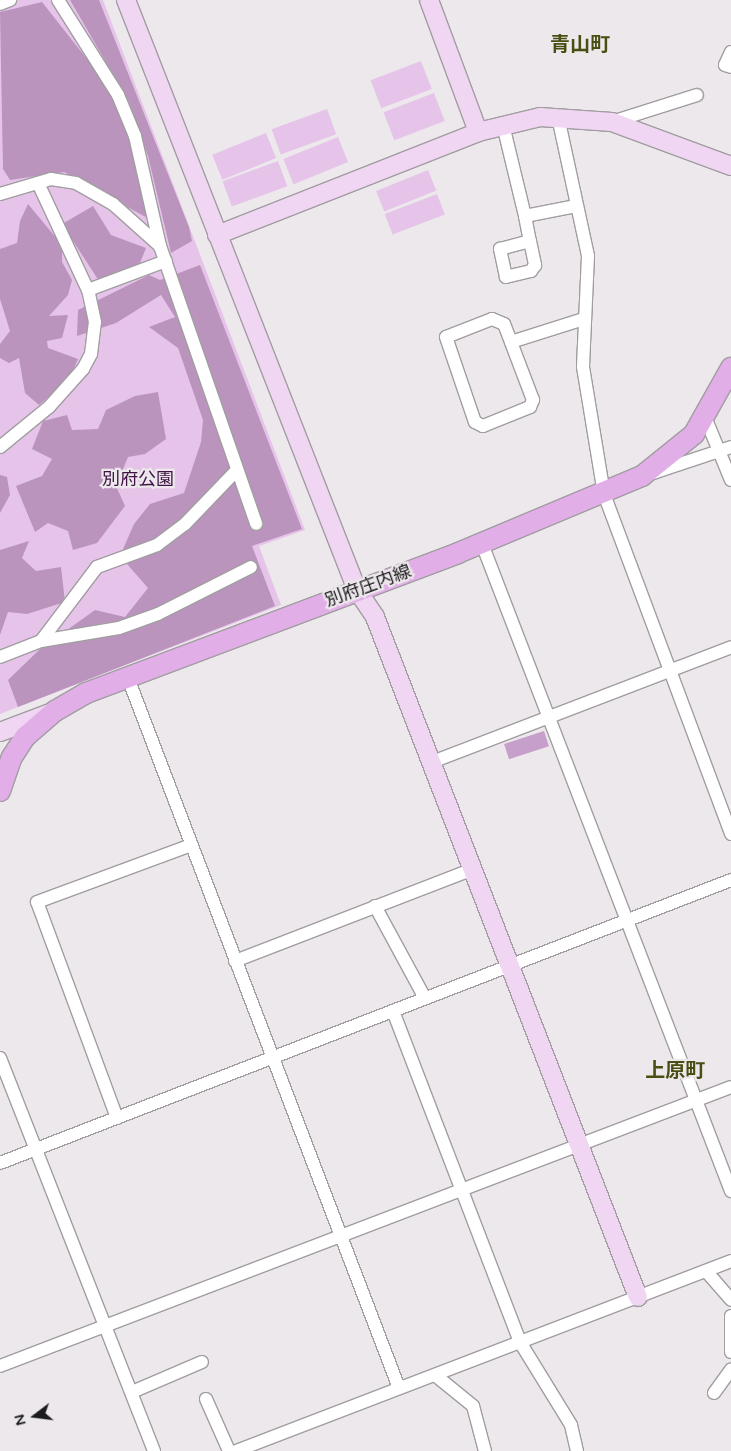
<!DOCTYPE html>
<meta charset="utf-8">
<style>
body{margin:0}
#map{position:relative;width:731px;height:1451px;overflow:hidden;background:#ece8ec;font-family:"Varela Round","Noto Sans JP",sans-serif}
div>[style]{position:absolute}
.green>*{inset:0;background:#e6c4e9;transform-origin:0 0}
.forest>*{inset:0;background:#ba94bd}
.water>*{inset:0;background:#c6a0ca;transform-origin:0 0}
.roads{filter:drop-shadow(1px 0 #a19da1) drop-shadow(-1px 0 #a19da1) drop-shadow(0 1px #a19da1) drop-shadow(0 -1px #a19da1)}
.street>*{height:12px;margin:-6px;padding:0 6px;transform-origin:6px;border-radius:6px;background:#fff}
.secondary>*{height:18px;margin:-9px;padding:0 9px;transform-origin:9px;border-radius:9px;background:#f1d6f4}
.primary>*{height:20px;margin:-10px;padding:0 10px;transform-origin:10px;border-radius:10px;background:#e2aee8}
span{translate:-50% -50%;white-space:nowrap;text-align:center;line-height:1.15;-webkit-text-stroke:4.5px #ece8ec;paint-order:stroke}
.park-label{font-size:18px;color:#411346}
.street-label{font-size:18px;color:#1c1b1d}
.quarter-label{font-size:20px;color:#4a4e12;font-weight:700}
.north{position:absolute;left:10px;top:1391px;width:50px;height:50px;-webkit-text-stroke:4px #ece8ec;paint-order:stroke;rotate:255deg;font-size:14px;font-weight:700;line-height:20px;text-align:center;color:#1c1b1d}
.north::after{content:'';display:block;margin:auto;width:18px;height:22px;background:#1c1b1d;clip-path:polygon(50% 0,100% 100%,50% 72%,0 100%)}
</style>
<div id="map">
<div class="green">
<i style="clip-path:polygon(0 0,103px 0,305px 530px,259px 546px,281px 605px,0 714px)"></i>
<i style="left:421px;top:61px;width:30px;height:54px;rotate:69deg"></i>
<i style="left:434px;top:93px;width:30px;height:54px;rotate:69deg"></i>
<i style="left:327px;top:109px;width:27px;height:59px;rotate:70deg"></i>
<i style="left:266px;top:133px;width:27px;height:58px;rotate:68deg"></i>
<i style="left:338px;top:137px;width:27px;height:59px;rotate:68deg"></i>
<i style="left:278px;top:161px;width:27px;height:59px;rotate:70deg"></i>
<i style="left:428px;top:170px;width:22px;height:56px;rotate:68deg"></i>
<i style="left:437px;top:194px;width:22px;height:56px;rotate:69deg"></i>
</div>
<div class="forest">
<i style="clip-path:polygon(70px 0,99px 0,189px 227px,192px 241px,171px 253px,148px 156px,129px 102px)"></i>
<i style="clip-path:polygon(42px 2px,105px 82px,135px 152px,151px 220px,64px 172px,10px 180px,3px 169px,0 12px)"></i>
<i style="clip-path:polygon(28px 204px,62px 245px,62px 262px,72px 280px,68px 295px,49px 316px,68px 315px,62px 338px,47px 341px,48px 348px,78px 359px,69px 380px,39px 405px,25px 393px,19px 358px,9px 363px,0 358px,0 344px,10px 331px,0 299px,0 249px,17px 243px,20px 221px)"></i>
<i style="clip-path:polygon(93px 206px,111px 235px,146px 248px,140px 263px,99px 281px,62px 224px)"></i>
<i style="clip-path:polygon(200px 265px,302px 529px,252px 546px,275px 606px,18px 707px,8px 680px,39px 650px,95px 610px,125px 617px,148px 588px,120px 556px,134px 524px,150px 504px,184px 493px,201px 442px,203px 420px,178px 348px,149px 327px,175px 317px,161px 295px,116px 323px,77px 336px,78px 310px,149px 275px,160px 280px)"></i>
<i style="clip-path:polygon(158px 392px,166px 439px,145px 454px,128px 457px,116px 486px,125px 506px,97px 543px,73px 550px,68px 531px,48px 523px,35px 532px,16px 486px,42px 476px,52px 459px,32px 449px,43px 421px,67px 415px,72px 430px,98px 429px,106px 410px,135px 396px)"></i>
<i style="clip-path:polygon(0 475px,7px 477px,10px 495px,0 513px)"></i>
<i style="clip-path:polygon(29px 541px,22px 558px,36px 571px,61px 567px,65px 602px,27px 614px,8px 612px,0 635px,0 550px)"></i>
</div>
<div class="water">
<i style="left:544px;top:731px;width:16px;height:42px;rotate:72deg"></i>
</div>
<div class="roads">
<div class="street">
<i style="left:58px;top:0;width:112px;rotate:57.7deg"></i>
<i style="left:118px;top:95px;width:44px;rotate:67.5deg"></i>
<i style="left:135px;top:136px;width:113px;rotate:77.2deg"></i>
<i style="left:160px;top:246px;width:294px;rotate:70.9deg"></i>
<i style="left:0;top:4px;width:11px;rotate:-22deg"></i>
<i style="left:731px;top:52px;width:14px;rotate:115deg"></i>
<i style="left:725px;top:65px;width:6px;rotate:18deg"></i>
<i style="left:558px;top:117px;width:142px;rotate:77.8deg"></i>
<i style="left:588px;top:256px;width:111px;rotate:92.6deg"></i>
<i style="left:583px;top:367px;width:129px;rotate:80.6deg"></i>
<i style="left:604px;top:494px;width:363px;rotate:69.5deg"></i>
<i style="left:612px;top:122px;width:89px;rotate:-17.6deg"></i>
<i style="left:503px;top:125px;width:94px;rotate:76.4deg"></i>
<i style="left:525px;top:216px;width:25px;rotate:79deg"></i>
<i style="left:530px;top:241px;width:25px;rotate:78deg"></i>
<i style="left:535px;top:265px;width:7px;rotate:124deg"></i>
<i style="left:531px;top:271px;width:26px;rotate:167deg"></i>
<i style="left:506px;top:277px;width:29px;rotate:-102deg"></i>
<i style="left:500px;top:249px;width:31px;rotate:-15deg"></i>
<i style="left:38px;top:183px;width:118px;rotate:65deg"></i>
<i style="left:0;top:194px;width:53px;rotate:-16.4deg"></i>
<i style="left:51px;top:179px;width:25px;rotate:9deg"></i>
<i style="left:76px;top:183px;width:43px;rotate:29.6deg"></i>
<i style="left:113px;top:204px;width:63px;rotate:41.8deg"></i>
<i style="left:525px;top:216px;width:52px;rotate:-11.1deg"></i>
<i style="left:511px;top:342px;width:19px;rotate:-111deg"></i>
<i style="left:504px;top:324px;width:13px;rotate:-157deg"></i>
<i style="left:492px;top:319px;width:49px;rotate:158.6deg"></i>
<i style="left:446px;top:337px;width:90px;rotate:71.2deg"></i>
<i style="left:475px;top:422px;width:9px;rotate:27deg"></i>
<i style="left:483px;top:426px;width:51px;rotate:-22deg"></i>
<i style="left:530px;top:407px;width:8px;rotate:-67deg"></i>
<i style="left:533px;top:400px;width:62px;rotate:-110.8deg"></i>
<i style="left:511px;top:342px;width:77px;rotate:-17.5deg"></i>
<i style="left:705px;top:417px;width:68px;rotate:67.6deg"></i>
<i style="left:0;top:447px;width:63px;rotate:-39.2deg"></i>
<i style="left:49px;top:407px;width:51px;rotate:-48.2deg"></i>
<i style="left:83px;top:369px;width:17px;rotate:-62deg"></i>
<i style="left:91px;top:354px;width:32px;rotate:-83deg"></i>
<i style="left:95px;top:322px;width:33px;rotate:-102deg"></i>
<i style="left:88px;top:290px;width:83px;rotate:-20.4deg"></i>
<i style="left:653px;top:473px;width:82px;rotate:-18.4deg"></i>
<i style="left:484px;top:549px;width:688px;rotate:68.96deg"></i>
<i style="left:41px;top:641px;width:93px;rotate:-52.9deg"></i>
<i style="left:97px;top:567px;width:64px;rotate:-20.1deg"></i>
<i style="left:157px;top:545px;width:35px;rotate:-37deg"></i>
<i style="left:185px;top:524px;width:74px;rotate:-46.1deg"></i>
<i style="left:0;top:657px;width:44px;rotate:-21.3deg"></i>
<i style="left:41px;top:641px;width:79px;rotate:-9.5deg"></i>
<i style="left:119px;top:628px;width:41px;rotate:-19.7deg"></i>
<i style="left:158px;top:614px;width:104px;rotate:-26.8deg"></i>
<i style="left:128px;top:678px;width:760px;rotate:69.11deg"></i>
<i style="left:432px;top:762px;width:320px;rotate:-21deg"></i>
<i style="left:375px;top:906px;width:105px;rotate:61.5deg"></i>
<i style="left:235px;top:961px;width:255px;rotate:-21.1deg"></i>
<i style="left:393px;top:1011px;width:355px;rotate:69deg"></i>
<i style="left:520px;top:1342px;width:97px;rotate:58.4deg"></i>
<i style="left:571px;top:1425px;width:27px;rotate:77deg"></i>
<i style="left:0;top:1058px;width:422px;rotate:68.6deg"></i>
<i style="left:117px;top:1118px;width:230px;rotate:-110.3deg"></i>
<i style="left:37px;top:902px;width:164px;rotate:-20.3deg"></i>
<i style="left:0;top:1163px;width:784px;rotate:-21.16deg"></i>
<i style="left:706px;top:1271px;width:38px;rotate:49deg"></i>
<i style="left:731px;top:1316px;width:36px;rotate:90deg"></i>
<i style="left:0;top:1366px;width:782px;rotate:-20.89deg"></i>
<i style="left:435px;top:1375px;width:49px;rotate:39.2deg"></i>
<i style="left:473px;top:1406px;width:47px;rotate:75.1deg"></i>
<i style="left:132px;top:1392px;width:76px;rotate:-23.2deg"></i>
<i style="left:714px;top:1393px;width:29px;rotate:-54deg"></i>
<i style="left:206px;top:1399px;width:57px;rotate:66.1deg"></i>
<i style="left:236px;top:1451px;width:530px;rotate:-21deg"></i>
</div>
<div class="secondary">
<i style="left:126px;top:0;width:634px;rotate:68.62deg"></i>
<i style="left:357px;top:590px;width:32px;rotate:56deg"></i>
<i style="left:375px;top:617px;width:729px;rotate:68.86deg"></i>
<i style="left:429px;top:0;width:141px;rotate:69.6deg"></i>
<i style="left:217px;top:235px;width:281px;rotate:-21.5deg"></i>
<i style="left:478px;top:132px;width:64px;rotate:-13.6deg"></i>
<i style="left:540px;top:117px;width:72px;rotate:4deg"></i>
<i style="left:612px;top:122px;width:127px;rotate:20.3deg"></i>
<i style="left:0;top:732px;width:53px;rotate:-20.8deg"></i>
</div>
<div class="primary">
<i style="left:0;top:791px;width:36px;rotate:-71deg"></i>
<i style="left:12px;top:757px;width:24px;rotate:-57deg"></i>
<i style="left:25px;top:737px;width:40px;rotate:-41deg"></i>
<i style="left:55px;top:711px;width:36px;rotate:-30deg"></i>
<i style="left:86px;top:693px;width:397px;rotate:-20.6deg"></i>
<i style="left:458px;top:553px;width:199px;rotate:-22.7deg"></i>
<i style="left:642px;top:476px;width:67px;rotate:-38.9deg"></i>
<i style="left:694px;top:434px;width:76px;rotate:-60.7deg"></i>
</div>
</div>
<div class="park-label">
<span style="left:138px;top:479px">別府公園</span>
</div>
<div class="street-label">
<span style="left:368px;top:586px;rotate:-20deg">別府庄内線</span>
</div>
<div class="quarter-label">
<span style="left:580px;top:45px">青山町</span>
<span style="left:675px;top:1071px">上原町</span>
</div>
<div class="north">N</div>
</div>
